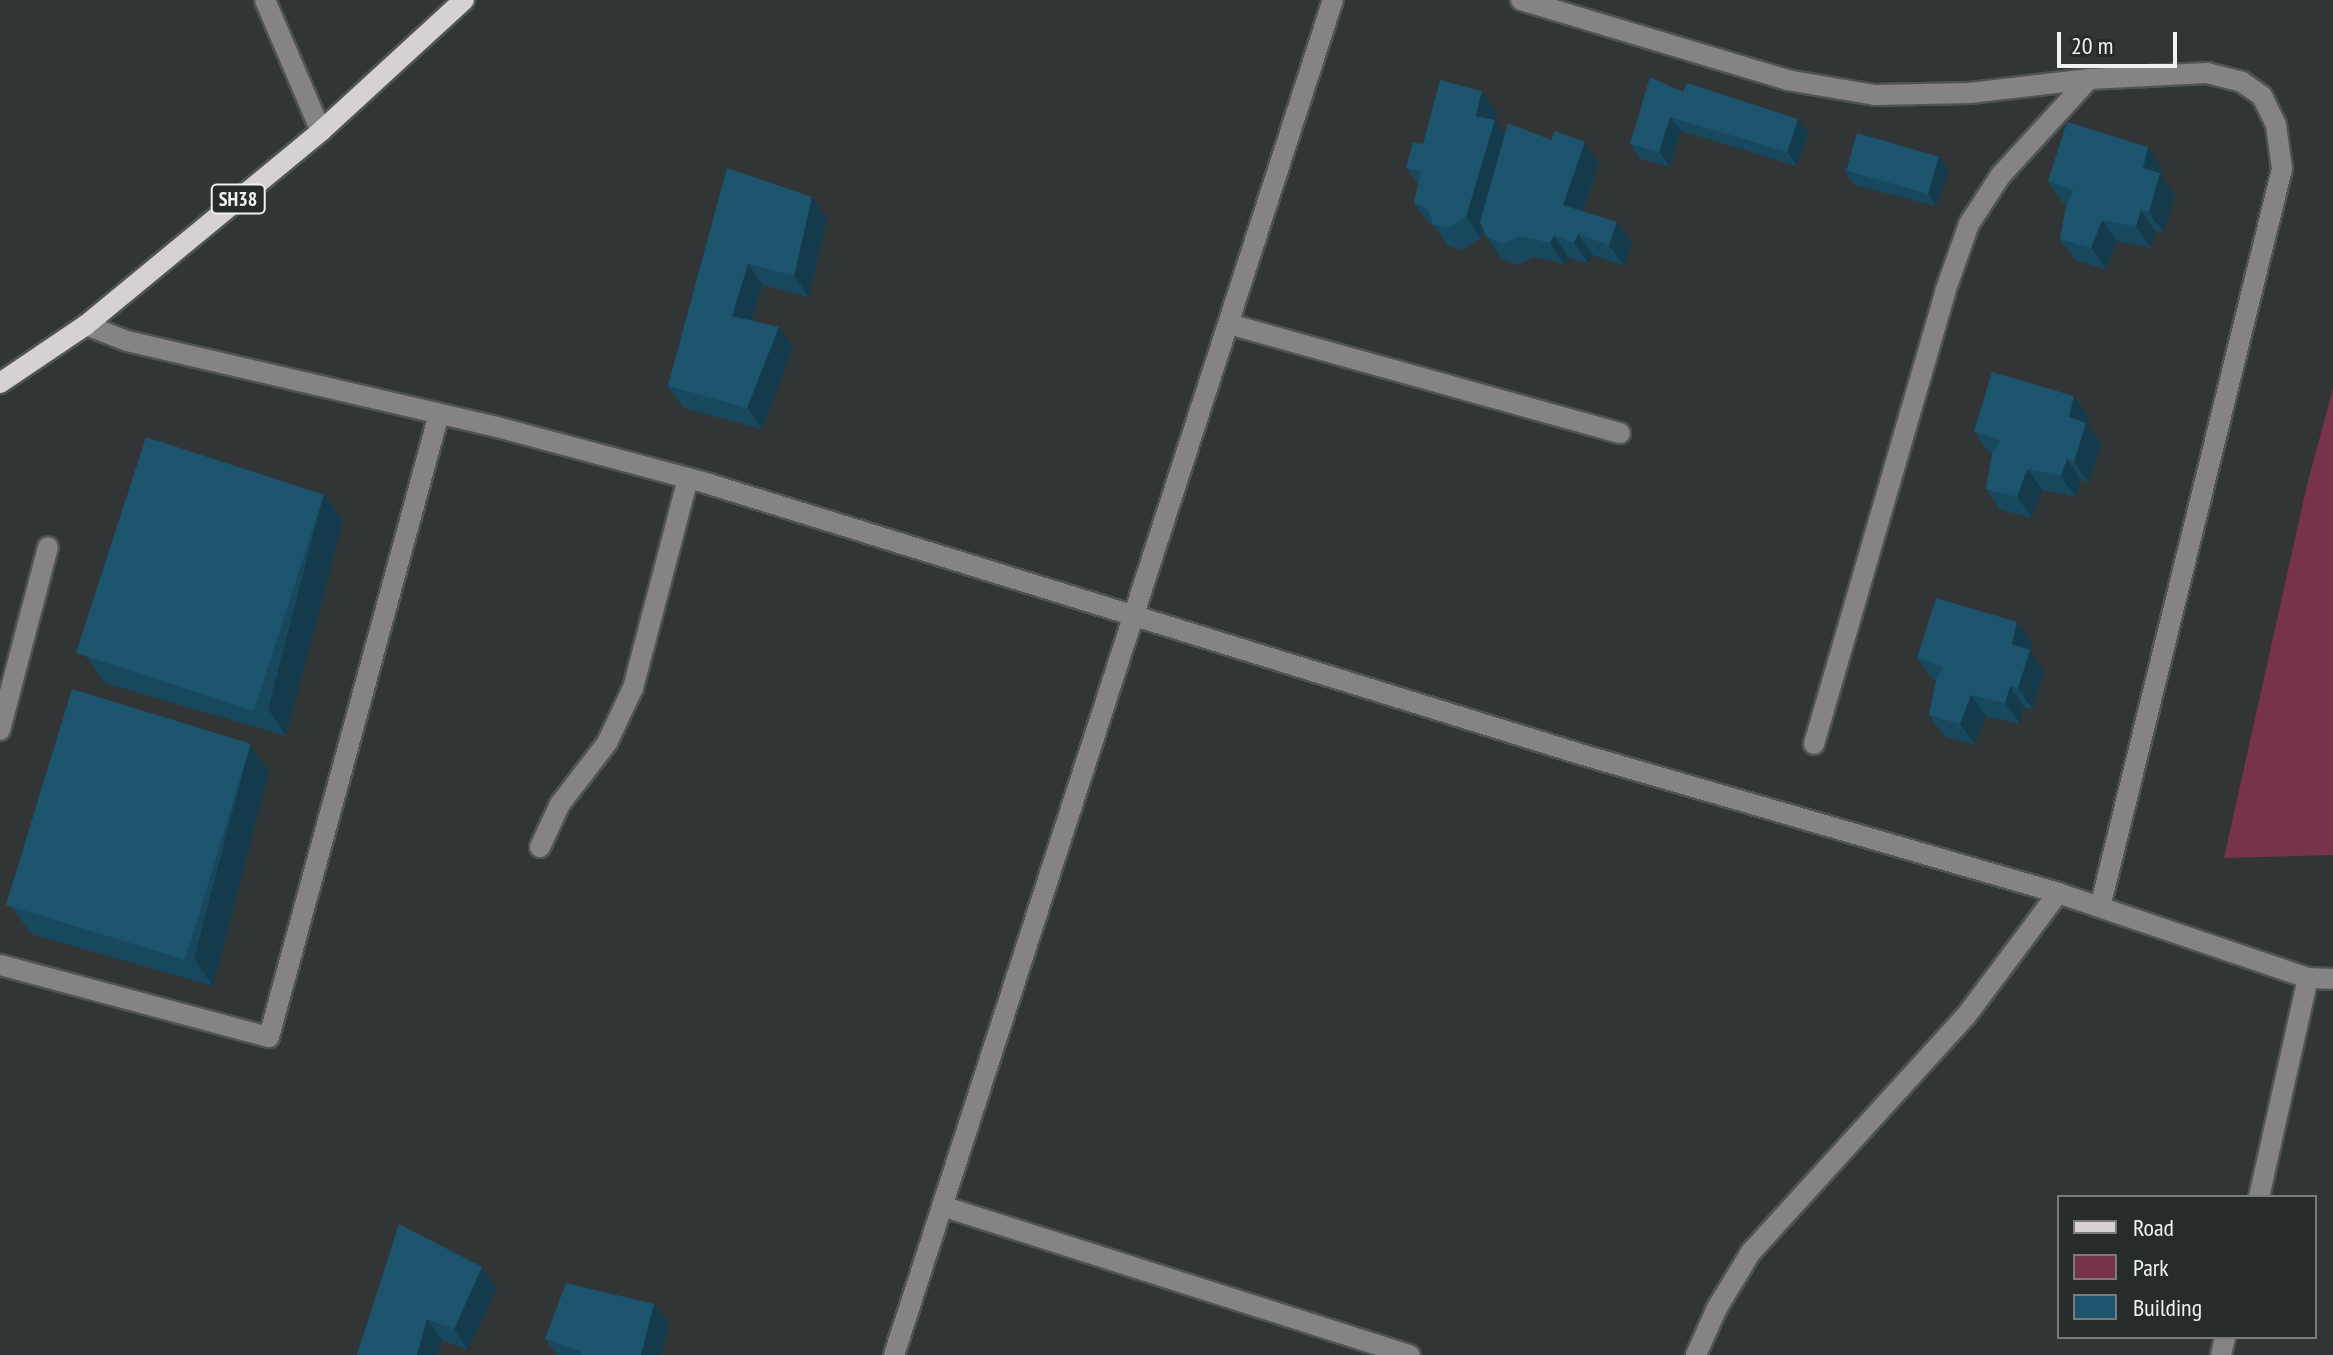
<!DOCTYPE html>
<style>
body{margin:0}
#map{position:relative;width:2333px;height:1355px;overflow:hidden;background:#323536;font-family:"PT Sans Narrow",sans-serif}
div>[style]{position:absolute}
.green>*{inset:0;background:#773349}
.roads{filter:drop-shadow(2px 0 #505354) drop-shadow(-2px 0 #505354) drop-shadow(0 2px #505354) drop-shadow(0 -2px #505354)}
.minor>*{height:20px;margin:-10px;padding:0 10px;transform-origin:10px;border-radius:10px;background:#858384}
.major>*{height:20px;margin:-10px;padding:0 10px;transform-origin:10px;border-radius:10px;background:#d6d2d3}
.wall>*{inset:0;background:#17485d}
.shaded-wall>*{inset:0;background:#133b4c}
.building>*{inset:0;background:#1b546c;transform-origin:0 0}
span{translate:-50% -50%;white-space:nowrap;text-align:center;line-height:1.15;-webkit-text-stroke:6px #282b2c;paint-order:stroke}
.shield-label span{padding:2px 6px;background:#282b2c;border:2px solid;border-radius:6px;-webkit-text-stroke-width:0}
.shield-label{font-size:20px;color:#eff1f2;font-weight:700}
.legend{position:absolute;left:2057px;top:1195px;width:260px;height:144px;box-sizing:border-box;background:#282b2c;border:2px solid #787a7b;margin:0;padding:10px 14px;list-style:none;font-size:24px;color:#eff1f2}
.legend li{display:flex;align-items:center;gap:16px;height:40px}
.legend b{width:40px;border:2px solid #787a7b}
.scale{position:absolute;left:2057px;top:32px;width:120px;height:36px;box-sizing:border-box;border:4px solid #eff1f2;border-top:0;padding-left:10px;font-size:24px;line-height:28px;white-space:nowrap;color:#eff1f2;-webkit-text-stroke:6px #282b2c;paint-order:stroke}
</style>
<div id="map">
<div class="green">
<i style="clip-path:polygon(2333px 388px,2333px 855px,2224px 858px,2307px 485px)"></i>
</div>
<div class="roads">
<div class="minor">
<i style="left:265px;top:0;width:142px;rotate:66.9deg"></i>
<i style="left:1521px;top:0;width:278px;rotate:16.7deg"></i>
<i style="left:1787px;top:80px;width:89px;rotate:9.7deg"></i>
<i style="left:1875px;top:95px;width:95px;rotate:-1.2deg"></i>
<i style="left:1970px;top:93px;width:120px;rotate:-6.7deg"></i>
<i style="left:2089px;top:79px;width:118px;rotate:-2.9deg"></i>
<i style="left:2207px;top:73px;width:36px;rotate:14deg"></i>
<i style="left:2242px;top:82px;width:24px;rotate:35deg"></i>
<i style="left:2262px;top:96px;width:32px;rotate:64deg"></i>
<i style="left:2276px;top:125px;width:44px;rotate:82.2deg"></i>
<i style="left:2282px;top:169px;width:760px;rotate:103.85deg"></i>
<i style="left:1229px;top:324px;width:406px;rotate:15.6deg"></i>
<i style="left:86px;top:325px;width:44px;rotate:21.3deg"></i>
<i style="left:127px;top:341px;width:380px;rotate:13.1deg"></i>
<i style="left:497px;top:427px;width:220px;rotate:15deg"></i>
<i style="left:709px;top:484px;width:912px;rotate:17.22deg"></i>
<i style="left:1580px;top:754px;width:498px;rotate:16.2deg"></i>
<i style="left:2058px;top:893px;width:264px;rotate:18.8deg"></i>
<i style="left:2308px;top:978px;width:25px;rotate:2deg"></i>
<i style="left:0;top:730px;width:189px;rotate:-75.3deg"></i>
<i style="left:1814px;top:744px;width:471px;rotate:-73.8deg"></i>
<i style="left:1945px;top:292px;width:72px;rotate:-70.6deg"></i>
<i style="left:1969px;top:224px;width:59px;rotate:-56.9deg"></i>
<i style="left:2001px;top:175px;width:130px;rotate:-47.5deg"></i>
<i style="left:540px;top:847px;width:47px;rotate:-65.1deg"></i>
<i style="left:560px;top:804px;width:77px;rotate:-52.4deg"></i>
<i style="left:607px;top:743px;width:61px;rotate:-64.7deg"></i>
<i style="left:633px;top:688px;width:216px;rotate:-75.3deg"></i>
<i style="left:0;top:965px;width:278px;rotate:15deg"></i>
<i style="left:269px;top:1037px;width:646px;rotate:-74.74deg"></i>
<i style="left:2259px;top:1197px;width:224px;rotate:-77.4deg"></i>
<i style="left:942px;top:1206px;width:491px;rotate:17.7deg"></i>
<i style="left:894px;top:1355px;width:1424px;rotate:-72.05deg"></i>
<i style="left:1696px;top:1355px;width:51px;rotate:-65.9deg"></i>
<i style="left:1717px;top:1308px;width:66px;rotate:-58.7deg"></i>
<i style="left:1751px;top:1252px;width:319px;rotate:-47.7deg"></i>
<i style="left:1966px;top:1016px;width:154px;rotate:-53.2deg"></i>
<i style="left:2221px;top:1355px;width:18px;rotate:-77deg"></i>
</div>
<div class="major">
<i style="left:0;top:383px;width:104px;rotate:-34deg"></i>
<i style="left:86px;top:325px;width:305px;rotate:-39.5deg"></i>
<i style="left:321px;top:131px;width:194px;rotate:-42.5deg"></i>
</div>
</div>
<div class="wall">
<i style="clip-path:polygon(1683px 92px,1798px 119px,1809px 133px,1797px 166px,1681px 131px,1670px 167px,1640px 159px,1630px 144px)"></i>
<i style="clip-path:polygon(1497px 112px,1495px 120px,1505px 134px,1599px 164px,1583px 211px,1632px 243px,1624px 266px,1593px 255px,1589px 264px,1569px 258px,1564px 264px,1535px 257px,1517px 265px,1501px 258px,1486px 236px,1483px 230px,1481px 238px,1462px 250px,1448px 246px,1434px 226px,1429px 224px,1414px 203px,1418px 184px,1406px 168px,1423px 144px)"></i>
<i style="clip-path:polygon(2148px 147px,2162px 168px,2161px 175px,2175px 195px,2164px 233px,2155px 231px,2151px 248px,2117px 241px,2106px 269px,2075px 260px,2060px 239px,2067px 204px,2063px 203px,2048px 181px)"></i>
<i style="clip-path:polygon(1939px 156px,1949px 171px,1936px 206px,1854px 185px,1844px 170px)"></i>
<i style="clip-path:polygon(727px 168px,827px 218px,809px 297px,763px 285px,752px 320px,793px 348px,762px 429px,683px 408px,668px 386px)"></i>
<i style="clip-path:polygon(2089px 417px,2087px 424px,2101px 444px,2089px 483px,2081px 480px,2076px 497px,2042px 490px,2032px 518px,2001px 510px,1986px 489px,1992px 453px,1989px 452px,1974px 431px)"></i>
<i style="clip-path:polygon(324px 494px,343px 521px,286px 736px,105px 683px,86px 656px)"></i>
<i style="clip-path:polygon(2032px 643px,2030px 650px,2044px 671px,2033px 709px,2024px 707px,2020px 724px,1986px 716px,1975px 745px,1944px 736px,1929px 715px,1936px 680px,1932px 679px,1917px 658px)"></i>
<i style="clip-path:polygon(250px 745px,269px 772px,213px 986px,31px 934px,12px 907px)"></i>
<i style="clip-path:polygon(399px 1224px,497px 1288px,468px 1350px,442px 1340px,438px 1355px,357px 1355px)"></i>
<i style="clip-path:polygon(654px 1304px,669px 1325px,661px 1355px,557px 1355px,545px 1339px)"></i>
</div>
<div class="shaded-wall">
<i style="clip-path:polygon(1482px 91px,1497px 112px,1495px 120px,1510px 141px,1481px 238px,1466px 217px,1476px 116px)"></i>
<i style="clip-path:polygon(1670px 117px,1681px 131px,1670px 167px,1659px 152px)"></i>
<i style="clip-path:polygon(1798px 119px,1809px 133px,1797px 166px,1787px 152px)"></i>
<i style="clip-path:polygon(1585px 142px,1599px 164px,1577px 226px,1563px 205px)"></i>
<i style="clip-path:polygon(2148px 147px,2162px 168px,2161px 175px,2175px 195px,2164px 233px,2149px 212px,2143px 168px)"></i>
<i style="clip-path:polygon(1939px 156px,1949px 171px,1936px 206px,1926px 191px)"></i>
<i style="clip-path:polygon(812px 197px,827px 218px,809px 297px,794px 276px)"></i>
<i style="clip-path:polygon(2141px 210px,2155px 231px,2151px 248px,2136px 227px)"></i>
<i style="clip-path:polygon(2102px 220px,2117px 241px,2106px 269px,2091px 248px)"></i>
<i style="clip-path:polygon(1617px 222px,1632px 243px,1624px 266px,1609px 245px)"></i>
<i style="clip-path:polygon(1578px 234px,1593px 255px,1589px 264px,1574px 243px)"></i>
<i style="clip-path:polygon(1554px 236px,1569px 258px,1564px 264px,1550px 243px)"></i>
<i style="clip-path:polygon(748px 264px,763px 285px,746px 337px,732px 316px)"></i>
<i style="clip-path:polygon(779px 327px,793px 348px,762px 429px,747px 408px)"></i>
<i style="clip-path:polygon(2074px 396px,2089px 417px,2087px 424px,2101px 444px,2089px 483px,2074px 462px,2069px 417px)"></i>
<i style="clip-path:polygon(2067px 459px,2081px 480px,2076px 497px,2061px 476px)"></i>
<i style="clip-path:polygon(2027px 469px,2042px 490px,2032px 518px,2017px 497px)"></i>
<i style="clip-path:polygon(324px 494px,343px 521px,286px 736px,268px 709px)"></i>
<i style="clip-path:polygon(2017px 622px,2032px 643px,2030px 650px,2044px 671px,2033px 709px,2018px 688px,2012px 644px)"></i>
<i style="clip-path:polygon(2010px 686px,2024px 707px,2020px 724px,2005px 703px)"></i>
<i style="clip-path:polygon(1971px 695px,1986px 716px,1975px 745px,1960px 724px)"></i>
<i style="clip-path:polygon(250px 745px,269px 772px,213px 986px,194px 959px)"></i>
<i style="clip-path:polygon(482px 1267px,497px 1288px,468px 1350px,454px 1329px)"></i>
<i style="clip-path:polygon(654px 1304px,669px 1325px,661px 1355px,641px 1355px)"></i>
<i style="clip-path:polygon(427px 1319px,442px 1340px,438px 1355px,417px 1355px)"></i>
</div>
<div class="building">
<i style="clip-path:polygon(1650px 77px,1683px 92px,1687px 83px,1798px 119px,1787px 152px,1670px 117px,1659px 152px,1630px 144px)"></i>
<i style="clip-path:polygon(1440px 80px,1482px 91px,1476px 116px,1495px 120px,1466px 217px,1447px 228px,1433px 224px,1427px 208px,1414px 203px,1421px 171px,1406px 168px,1413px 142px,1423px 144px)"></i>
<i style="clip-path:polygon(2067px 122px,2148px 147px,2143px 168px,2160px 173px,2149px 212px,2141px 210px,2136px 227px,2102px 220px,2091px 248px,2060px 239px,2066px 206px,2074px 191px,2048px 181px)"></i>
<i style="clip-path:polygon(1508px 123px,1551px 140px,1555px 131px,1585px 142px,1563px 205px,1617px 222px,1609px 245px,1578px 234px,1574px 243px,1554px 236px,1550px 243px,1520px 236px,1502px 244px,1486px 236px,1480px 222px)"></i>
<i style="left:1857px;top:133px;width:85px;height:39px;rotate:16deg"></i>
<i style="clip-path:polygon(727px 168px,812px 197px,794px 276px,748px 264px,732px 316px,779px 327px,747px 408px,668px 386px)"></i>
<i style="clip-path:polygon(1992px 372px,2074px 396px,2069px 417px,2086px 423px,2074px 462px,2067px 459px,2061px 476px,2027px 469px,2017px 497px,1986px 489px,1992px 454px,2000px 440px,1974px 431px)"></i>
<i style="left:146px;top:437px;width:187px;height:227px;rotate:18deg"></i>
<i style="clip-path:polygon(1936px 598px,2017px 622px,2012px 644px,2030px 650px,2018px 688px,2010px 686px,2005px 703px,1971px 695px,1960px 724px,1929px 715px,1936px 681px,1943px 667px,1917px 658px)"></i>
<i style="left:72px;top:689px;width:187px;height:226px;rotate:17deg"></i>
<i style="clip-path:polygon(399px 1224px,482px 1267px,454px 1329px,427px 1319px,417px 1355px,357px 1355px)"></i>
<i style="clip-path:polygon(566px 1283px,654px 1304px,641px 1355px,581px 1355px,582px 1352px,545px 1339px)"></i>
</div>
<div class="shield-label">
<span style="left:238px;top:199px">SH38</span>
</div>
<ul class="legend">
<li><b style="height:10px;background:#d6d2d3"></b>Road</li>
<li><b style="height:22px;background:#773349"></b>Park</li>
<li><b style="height:22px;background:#1b546c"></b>Building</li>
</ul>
<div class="scale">20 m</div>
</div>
